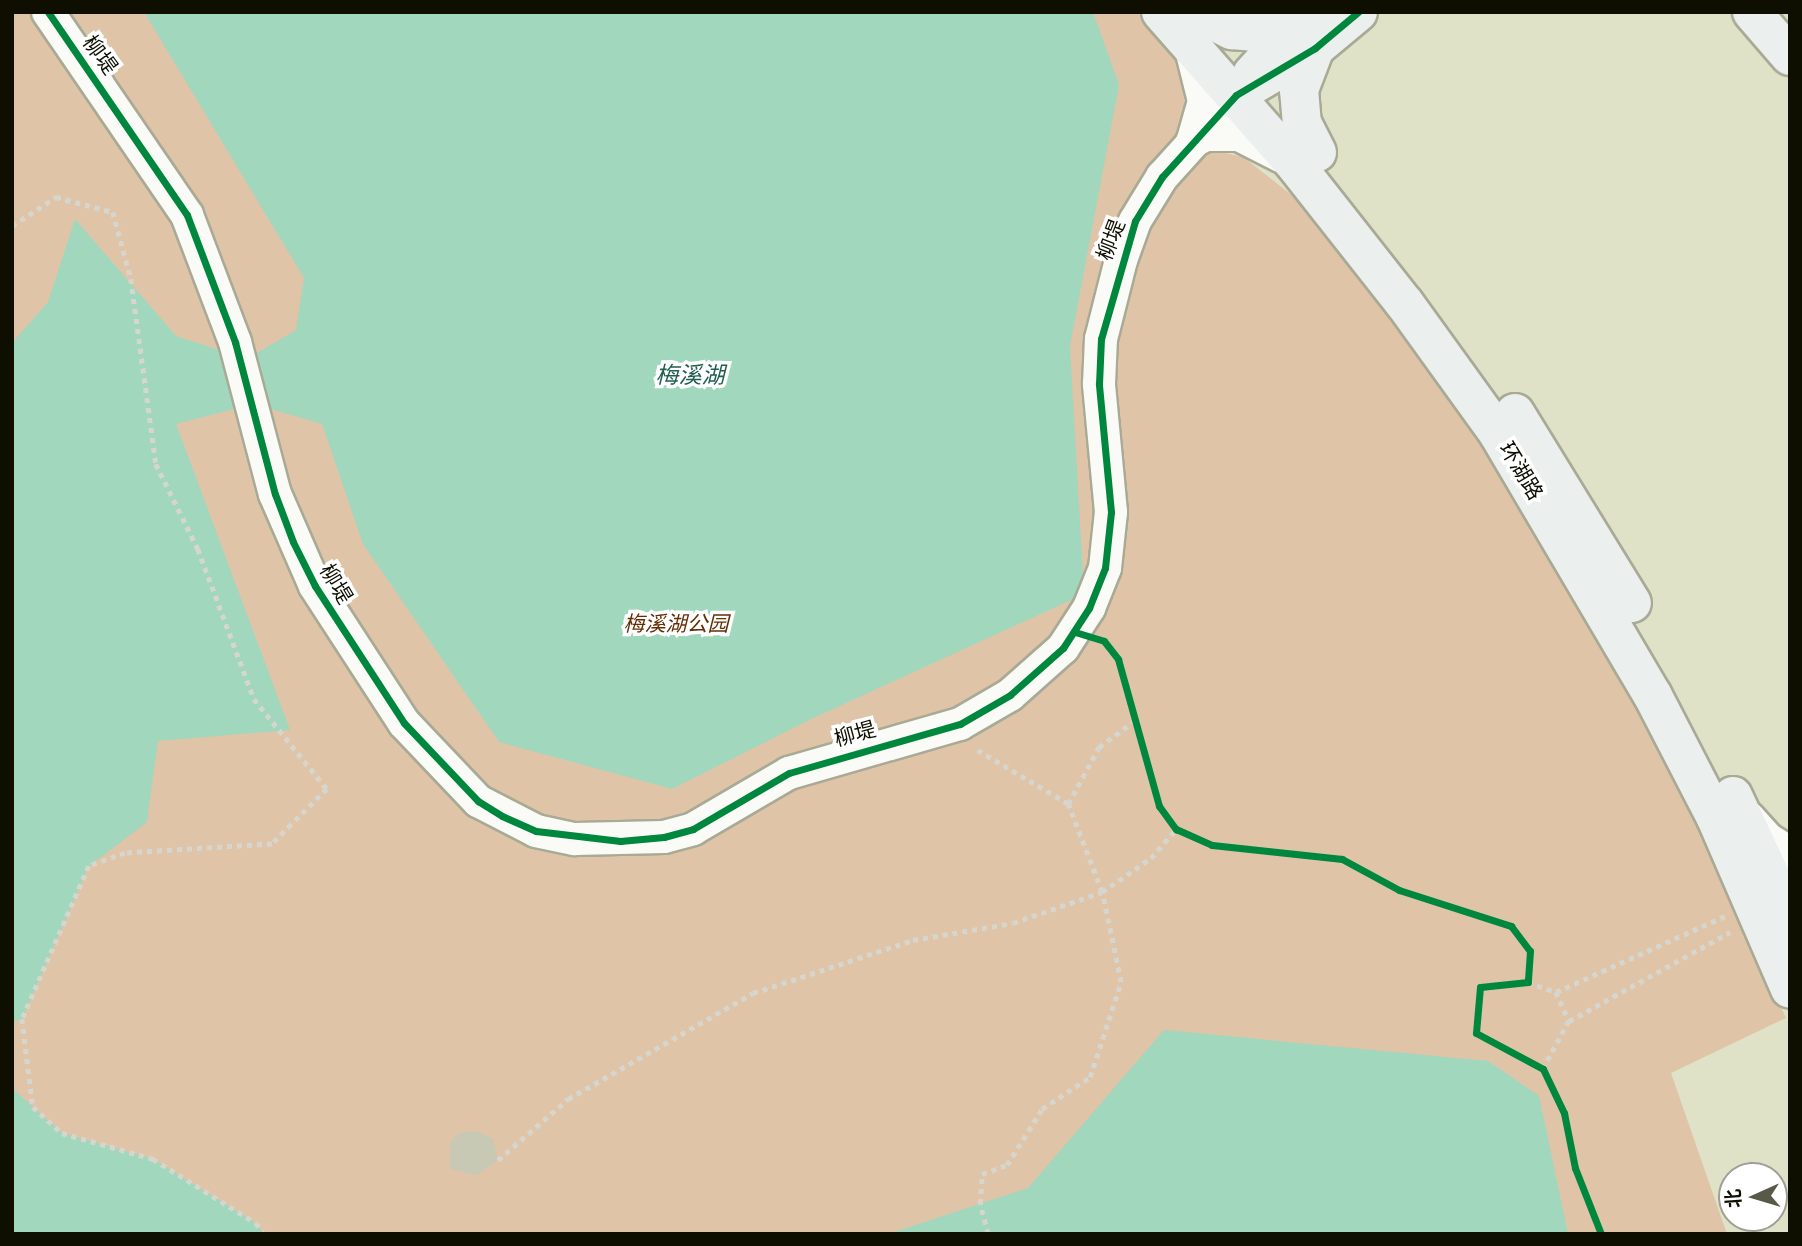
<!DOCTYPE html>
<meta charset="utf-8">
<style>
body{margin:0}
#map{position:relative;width:1802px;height:1246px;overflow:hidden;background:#e0e2c8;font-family:"Times New Roman","Noto Sans SC",serif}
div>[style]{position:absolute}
.green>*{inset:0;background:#dfc4a8}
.water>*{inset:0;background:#a0d7bd}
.building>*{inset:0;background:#c8c9b4}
.path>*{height:4.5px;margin-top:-2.25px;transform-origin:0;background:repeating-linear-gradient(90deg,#d6d6ce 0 5px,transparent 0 10px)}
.roads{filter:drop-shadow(2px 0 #a8aa95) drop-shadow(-2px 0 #a8aa95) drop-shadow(0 2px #a8aa95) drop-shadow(0 -2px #a8aa95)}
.minor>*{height:32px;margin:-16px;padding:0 16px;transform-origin:16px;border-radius:16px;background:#fafbf7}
.major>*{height:38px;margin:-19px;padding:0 19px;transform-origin:19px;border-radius:19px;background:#ebf0ee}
.cycleway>*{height:7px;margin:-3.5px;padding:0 3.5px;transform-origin:3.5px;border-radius:3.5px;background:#00873e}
span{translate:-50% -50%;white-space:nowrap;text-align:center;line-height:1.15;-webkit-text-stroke:7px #fff;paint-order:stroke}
.street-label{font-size:21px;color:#0e0f01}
.park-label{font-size:21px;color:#642e05;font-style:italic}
.water-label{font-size:23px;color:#225f4d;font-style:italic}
.frame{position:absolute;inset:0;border:14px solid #0e0f01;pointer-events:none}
.north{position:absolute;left:1718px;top:1162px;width:70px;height:70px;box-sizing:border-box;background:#fff;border:2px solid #9f9f99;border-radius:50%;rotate:266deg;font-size:19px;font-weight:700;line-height:28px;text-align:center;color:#0e0f01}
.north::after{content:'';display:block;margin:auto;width:24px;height:32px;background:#585947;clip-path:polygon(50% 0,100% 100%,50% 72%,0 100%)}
</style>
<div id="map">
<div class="green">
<i style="clip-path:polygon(12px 12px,1139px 12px,1171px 46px,1181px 67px,1186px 113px,1202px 154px,1221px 152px,1243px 157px,1302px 203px,1469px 418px,1651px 724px,1786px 1018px,1671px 1073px,1727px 1234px,12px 1234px)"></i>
</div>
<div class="water">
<i style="clip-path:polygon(144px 12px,1093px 12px,1119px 85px,1070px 346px,1084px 594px,809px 720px,672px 789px,499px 742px,363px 544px,322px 424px,253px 404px,176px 424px,290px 730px,158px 741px,147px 822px,89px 866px,22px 1019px,12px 1022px,12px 343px,48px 302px,75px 219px,176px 336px,247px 359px,296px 330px,304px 278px)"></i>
<i style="clip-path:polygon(1164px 1030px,1488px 1061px,1539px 1096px,1568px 1234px,888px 1234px,1028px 1188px)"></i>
<i style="clip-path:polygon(12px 1088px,62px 1133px,153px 1159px,256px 1223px,264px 1234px,12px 1234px)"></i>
</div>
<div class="building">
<i style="clip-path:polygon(477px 1131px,493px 1139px,498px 1160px,477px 1175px,450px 1169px,450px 1143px,459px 1133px)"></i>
</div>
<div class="path">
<i style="left:12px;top:226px;width:53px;rotate:-33.4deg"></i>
<i style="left:56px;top:197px;width:59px;rotate:14.7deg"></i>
<i style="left:113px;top:212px;width:69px;rotate:75deg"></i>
<i style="left:131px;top:279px;width:187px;rotate:82.3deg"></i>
<i style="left:156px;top:464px;width:95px;rotate:63.7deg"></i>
<i style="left:198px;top:549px;width:160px;rotate:69.5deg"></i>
<i style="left:254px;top:699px;width:116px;rotate:51deg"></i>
<i style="left:327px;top:789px;width:78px;rotate:135deg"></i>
<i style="left:272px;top:844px;width:147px;rotate:176.5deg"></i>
<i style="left:125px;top:853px;width:38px;rotate:160deg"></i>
<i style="left:89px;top:866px;width:167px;rotate:113.6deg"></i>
<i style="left:22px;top:1019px;width:89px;rotate:82.9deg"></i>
<i style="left:33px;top:1107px;width:39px;rotate:42deg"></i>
<i style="left:62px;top:1133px;width:95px;rotate:15.9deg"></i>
<i style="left:153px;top:1159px;width:121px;rotate:31.9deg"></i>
<i style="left:256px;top:1223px;width:14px;rotate:54deg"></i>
<i style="left:1102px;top:640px;width:25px;rotate:50deg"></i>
<i style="left:1118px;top:659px;width:153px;rotate:74.4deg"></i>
<i style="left:1159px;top:806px;width:29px;rotate:54deg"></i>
<i style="left:1176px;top:829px;width:39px;rotate:24deg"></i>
<i style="left:1212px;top:845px;width:131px;rotate:6.1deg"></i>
<i style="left:1342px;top:859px;width:65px;rotate:28.5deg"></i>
<i style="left:1399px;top:890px;width:118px;rotate:17.8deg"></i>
<i style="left:1511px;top:926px;width:31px;rotate:53deg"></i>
<i style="left:1530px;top:951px;width:31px;rotate:94deg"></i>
<i style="left:1528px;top:982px;width:48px;rotate:174.1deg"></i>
<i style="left:1480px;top:987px;width:46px;rotate:95deg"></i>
<i style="left:1476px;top:1033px;width:76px;rotate:28.2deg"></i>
<i style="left:1543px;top:1069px;width:49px;rotate:64.5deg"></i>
<i style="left:1564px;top:1113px;width:56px;rotate:78.7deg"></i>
<i style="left:1575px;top:1168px;width:71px;rotate:68.5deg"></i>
<i style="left:1068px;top:804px;width:65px;rotate:-61.5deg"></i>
<i style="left:1099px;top:747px;width:46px;rotate:-36.1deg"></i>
<i style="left:1528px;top:982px;width:30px;rotate:20deg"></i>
<i style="left:1556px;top:992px;width:32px;rotate:66deg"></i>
<i style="left:1569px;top:1021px;width:55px;rotate:118.4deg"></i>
<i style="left:1556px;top:992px;width:185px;rotate:-24.2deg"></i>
<i style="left:1569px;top:1021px;width:184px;rotate:-28.9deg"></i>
<i style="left:498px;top:1160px;width:93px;rotate:-41.1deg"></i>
<i style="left:568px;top:1099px;width:213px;rotate:-29.8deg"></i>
<i style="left:753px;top:993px;width:169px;rotate:-18.3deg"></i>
<i style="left:913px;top:940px;width:101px;rotate:-9.6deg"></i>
<i style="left:1013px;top:923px;width:94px;rotate:-19.2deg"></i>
<i style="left:1102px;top:892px;width:94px;rotate:-111.1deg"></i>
<i style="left:1068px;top:804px;width:108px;rotate:-149.4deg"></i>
<i style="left:988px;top:1234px;width:31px;rotate:-105deg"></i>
<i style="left:980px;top:1204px;width:30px;rotate:-86deg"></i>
<i style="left:982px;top:1174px;width:27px;rotate:-20deg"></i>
<i style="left:1007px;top:1165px;width:66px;rotate:-58deg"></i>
<i style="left:1042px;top:1109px;width:58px;rotate:-33.7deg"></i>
<i style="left:1090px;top:1077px;width:100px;rotate:-71.9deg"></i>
<i style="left:1121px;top:982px;width:92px;rotate:-101.9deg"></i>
<i style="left:1102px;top:892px;width:60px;rotate:-34.8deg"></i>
<i style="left:1151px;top:858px;width:38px;rotate:-49deg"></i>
</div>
<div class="roads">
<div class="minor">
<i style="left:48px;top:12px;width:246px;rotate:55.6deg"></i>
<i style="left:187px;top:215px;width:136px;rotate:69.3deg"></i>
<i style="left:235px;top:342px;width:157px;rotate:75.3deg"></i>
<i style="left:275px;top:494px;width:100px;rotate:66.5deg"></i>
<i style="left:315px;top:586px;width:163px;rotate:57deg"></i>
<i style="left:404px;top:723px;width:108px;rotate:46.5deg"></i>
<i style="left:478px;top:801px;width:65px;rotate:27.3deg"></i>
<i style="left:536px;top:831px;width:40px;rotate:12deg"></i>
<i style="left:575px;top:839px;width:89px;rotate:-1.3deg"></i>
<i style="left:664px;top:837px;width:30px;rotate:-15deg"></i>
<i style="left:693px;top:829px;width:111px;rotate:-30.3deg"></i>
<i style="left:789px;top:773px;width:178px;rotate:-16deg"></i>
<i style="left:960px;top:724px;width:58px;rotate:-30.1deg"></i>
<i style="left:1010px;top:695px;width:71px;rotate:-41.6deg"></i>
<i style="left:1063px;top:648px;width:48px;rotate:-57deg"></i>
<i style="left:1089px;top:608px;width:43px;rotate:-68.2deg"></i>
<i style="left:1105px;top:568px;width:56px;rotate:-83.9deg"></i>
<i style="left:1111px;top:512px;width:129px;rotate:-95.4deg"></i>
<i style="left:1099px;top:384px;width:45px;rotate:-87.5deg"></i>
<i style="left:1101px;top:339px;width:81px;rotate:-75.8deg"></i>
<i style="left:1121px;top:260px;width:41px;rotate:-70.3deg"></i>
<i style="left:1135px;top:221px;width:52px;rotate:-58.5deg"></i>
<i style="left:1162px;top:177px;width:110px;rotate:-47.9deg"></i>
<i style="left:1191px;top:49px;width:54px;rotate:76deg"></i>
<i style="left:1204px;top:101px;width:41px;rotate:105.8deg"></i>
<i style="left:1192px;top:142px;width:16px;rotate:-27deg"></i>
<i style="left:1206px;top:135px;width:33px"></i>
<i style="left:1239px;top:135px;width:48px;rotate:27.1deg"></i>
<i style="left:1749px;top:818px;width:28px;rotate:48deg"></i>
<i style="left:1768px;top:839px;width:26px;rotate:32deg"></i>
</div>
<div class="major">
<i style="left:1161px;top:12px;width:206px;rotate:48.7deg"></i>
<i style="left:1297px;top:167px;width:174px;rotate:51.8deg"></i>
<i style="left:1405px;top:304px;width:159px;rotate:54.2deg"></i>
<i style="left:1498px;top:433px;width:305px;rotate:59.5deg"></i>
<i style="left:1653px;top:696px;width:137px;rotate:62.7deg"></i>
<i style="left:1716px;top:818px;width:186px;rotate:66.6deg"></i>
<i style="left:1752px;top:12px;width:58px;rotate:49.2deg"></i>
<i style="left:1198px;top:13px;width:38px;rotate:27deg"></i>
<i style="left:1232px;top:30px;width:21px;rotate:5deg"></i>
<i style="left:1253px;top:32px;width:41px;rotate:-9.9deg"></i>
<i style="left:1315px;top:48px;width:45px;rotate:110.9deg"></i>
<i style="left:1299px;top:90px;width:33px;rotate:85deg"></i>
<i style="left:1302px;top:123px;width:33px;rotate:63deg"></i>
<i style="left:1252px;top:74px;width:84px;rotate:-47.4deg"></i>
<i style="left:1236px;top:95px;width:92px;rotate:-30.7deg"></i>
<i style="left:1315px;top:48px;width:56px;rotate:-39.9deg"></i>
<i style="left:1515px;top:413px;width:223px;rotate:58.4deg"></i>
<i style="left:1733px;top:796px;width:134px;rotate:64.8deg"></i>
</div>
</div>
<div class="cycleway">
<i style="left:48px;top:12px;width:246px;rotate:55.6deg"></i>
<i style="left:187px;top:215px;width:136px;rotate:69.3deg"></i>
<i style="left:235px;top:342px;width:157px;rotate:75.3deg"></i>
<i style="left:275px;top:494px;width:51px;rotate:69.4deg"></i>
<i style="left:293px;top:542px;width:49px;rotate:63.4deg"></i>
<i style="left:315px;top:586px;width:163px;rotate:57deg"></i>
<i style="left:404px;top:723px;width:108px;rotate:46.5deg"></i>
<i style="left:478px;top:801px;width:28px;rotate:32deg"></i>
<i style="left:502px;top:816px;width:37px;rotate:24deg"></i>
<i style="left:536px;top:831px;width:85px;rotate:6.8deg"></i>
<i style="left:620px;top:841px;width:44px;rotate:-5.2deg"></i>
<i style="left:664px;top:837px;width:30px;rotate:-15deg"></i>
<i style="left:693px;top:829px;width:111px;rotate:-30.3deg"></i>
<i style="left:789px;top:773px;width:178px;rotate:-16deg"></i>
<i style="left:960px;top:724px;width:58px;rotate:-30.1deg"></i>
<i style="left:1010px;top:695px;width:71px;rotate:-41.6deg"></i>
<i style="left:1063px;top:648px;width:48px;rotate:-57deg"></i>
<i style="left:1089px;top:608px;width:43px;rotate:-68.2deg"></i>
<i style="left:1105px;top:568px;width:56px;rotate:-83.9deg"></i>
<i style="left:1111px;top:512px;width:129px;rotate:-95.4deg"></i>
<i style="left:1099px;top:384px;width:45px;rotate:-87.5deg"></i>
<i style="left:1101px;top:339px;width:123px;rotate:-73.9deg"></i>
<i style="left:1135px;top:221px;width:52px;rotate:-58.5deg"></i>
<i style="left:1162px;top:177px;width:110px;rotate:-47.9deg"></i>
<i style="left:1236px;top:95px;width:92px;rotate:-30.7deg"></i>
<i style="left:1315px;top:48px;width:56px;rotate:-39.9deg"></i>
<i style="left:1075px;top:632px;width:30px;rotate:17deg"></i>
<i style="left:1104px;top:641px;width:23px;rotate:52deg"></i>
<i style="left:1118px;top:659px;width:153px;rotate:74.4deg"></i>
<i style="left:1159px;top:806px;width:29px;rotate:54deg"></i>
<i style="left:1176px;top:829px;width:39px;rotate:24deg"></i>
<i style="left:1212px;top:845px;width:131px;rotate:6.1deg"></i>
<i style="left:1342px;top:859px;width:65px;rotate:28.5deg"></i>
<i style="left:1399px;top:890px;width:118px;rotate:17.8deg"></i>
<i style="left:1511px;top:926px;width:31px;rotate:53deg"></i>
<i style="left:1530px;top:951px;width:31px;rotate:94deg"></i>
<i style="left:1528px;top:982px;width:48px;rotate:174.1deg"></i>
<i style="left:1480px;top:987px;width:46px;rotate:95deg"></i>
<i style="left:1476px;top:1033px;width:76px;rotate:28.2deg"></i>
<i style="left:1543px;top:1069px;width:49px;rotate:64.5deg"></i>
<i style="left:1564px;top:1113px;width:56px;rotate:78.7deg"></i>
<i style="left:1575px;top:1168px;width:71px;rotate:68.5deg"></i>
</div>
<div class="street-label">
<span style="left:100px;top:55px;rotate:54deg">柳堤</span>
<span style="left:1111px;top:240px;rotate:-69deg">柳堤</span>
<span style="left:1521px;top:471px;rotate:59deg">环湖路</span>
<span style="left:336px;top:584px;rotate:59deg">柳堤</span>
<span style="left:855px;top:734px;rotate:-15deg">柳堤</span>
</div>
<div class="park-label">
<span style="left:676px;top:624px">梅溪湖公园</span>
</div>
<div class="water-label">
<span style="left:690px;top:376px">梅溪湖</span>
</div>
<div class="frame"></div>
<div class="north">北</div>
</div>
